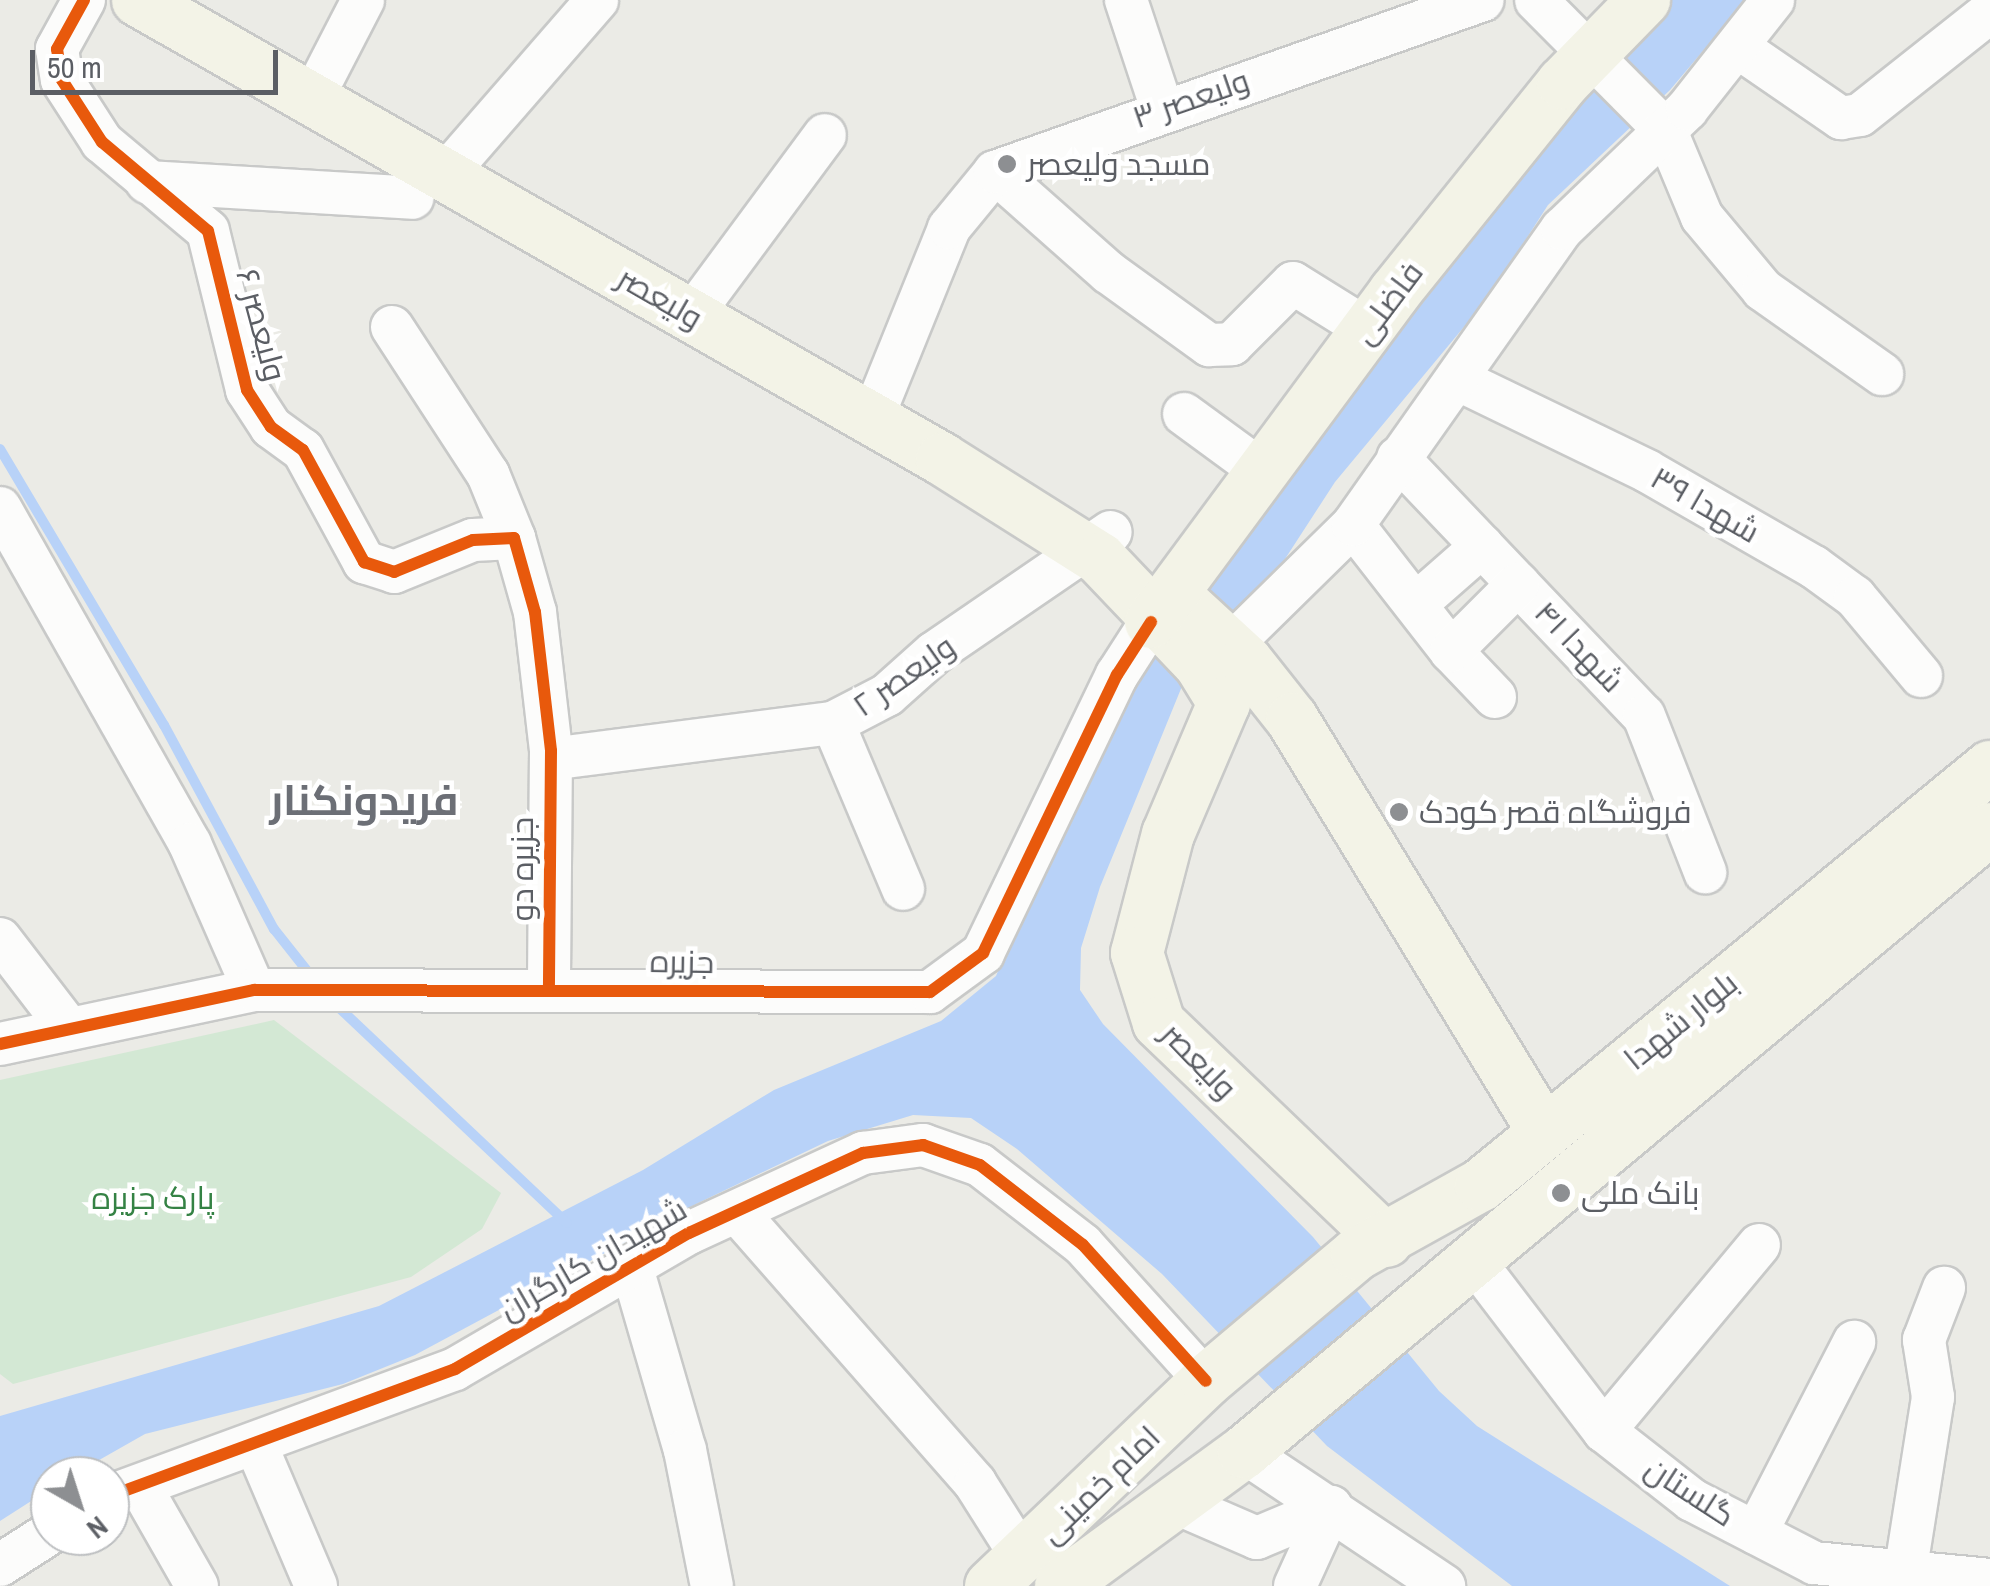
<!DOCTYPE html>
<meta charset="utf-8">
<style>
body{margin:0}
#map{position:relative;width:1990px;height:1586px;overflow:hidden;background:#ebebe6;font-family:"Archivo Narrow",Cairo,sans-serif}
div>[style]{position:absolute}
.green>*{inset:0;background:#d3e8d4}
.water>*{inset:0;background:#b8d2f8}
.stream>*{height:10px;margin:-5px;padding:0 5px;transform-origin:5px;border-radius:5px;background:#b8d2f8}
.roads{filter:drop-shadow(2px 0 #c8c9c8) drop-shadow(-2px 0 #c8c9c8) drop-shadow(0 2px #c8c9c8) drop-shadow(0 -2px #c8c9c8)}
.minor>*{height:42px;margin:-21px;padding:0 21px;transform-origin:21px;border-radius:21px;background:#fcfcfb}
.major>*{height:52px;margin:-26px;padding:0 26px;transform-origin:26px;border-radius:26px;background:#f3f3e7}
.cycleway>*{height:12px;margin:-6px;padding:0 6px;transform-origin:6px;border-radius:6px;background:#e8590c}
.dots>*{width:28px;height:28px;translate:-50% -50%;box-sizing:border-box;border:5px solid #fff;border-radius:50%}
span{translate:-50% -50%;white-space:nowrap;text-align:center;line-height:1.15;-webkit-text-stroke:9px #fff;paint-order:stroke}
.street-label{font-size:32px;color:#5b5e64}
.poi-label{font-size:32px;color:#5b5e64}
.left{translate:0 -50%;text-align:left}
.park-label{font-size:32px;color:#348244}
.district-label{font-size:42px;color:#6c6f76;font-weight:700}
.north{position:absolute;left:30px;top:1456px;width:100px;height:100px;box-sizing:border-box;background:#fff;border:2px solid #bdbfc1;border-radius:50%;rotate:141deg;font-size:28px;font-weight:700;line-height:40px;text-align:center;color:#5b5e64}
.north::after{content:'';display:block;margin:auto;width:35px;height:45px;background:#8d8f92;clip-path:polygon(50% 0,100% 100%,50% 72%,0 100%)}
.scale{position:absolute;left:30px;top:50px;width:248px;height:45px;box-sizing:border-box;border:5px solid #5b5e64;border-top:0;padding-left:12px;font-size:30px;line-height:35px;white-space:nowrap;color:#5b5e64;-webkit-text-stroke:8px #fff;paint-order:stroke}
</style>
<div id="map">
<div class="green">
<i style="clip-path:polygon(274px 1020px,501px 1193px,482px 1229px,411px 1277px,13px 1384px,0 1374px,0 1080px)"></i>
</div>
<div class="water">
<i style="clip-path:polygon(1671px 0,1746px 0,1670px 90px,1548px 205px,1488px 298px,1335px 482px,1272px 579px,1242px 603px,1187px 674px,1100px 887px,1081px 948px,1080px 990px,1103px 1024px,1313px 1237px,1439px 1391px,1477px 1426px,1730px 1586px,1512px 1586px,1327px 1446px,1162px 1274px,1017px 1149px,971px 1118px,913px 1115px,828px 1141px,696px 1204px,415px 1355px,343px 1384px,145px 1434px,71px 1476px,50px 1476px,50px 1489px,0 1521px,0 1416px,379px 1306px,643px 1170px,774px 1090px,941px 1021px,996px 976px,1062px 816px,1144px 654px,1522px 157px)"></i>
</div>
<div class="stream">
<i style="left:0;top:449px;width:321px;rotate:59.3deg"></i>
<i style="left:164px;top:725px;width:232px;rotate:61.7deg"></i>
<i style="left:274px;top:929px;width:61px;rotate:51.6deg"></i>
<i style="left:332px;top:1001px;width:323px;rotate:43.4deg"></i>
</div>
<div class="roads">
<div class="minor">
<i style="left:84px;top:0;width:56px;rotate:118.9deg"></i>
<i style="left:57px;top:49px;width:31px;rotate:81deg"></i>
<i style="left:62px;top:80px;width:74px;rotate:57.2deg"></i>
<i style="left:102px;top:142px;width:138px;rotate:40deg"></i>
<i style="left:208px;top:231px;width:164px;rotate:76.2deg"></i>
<i style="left:247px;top:390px;width:44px;rotate:57deg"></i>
<i style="left:271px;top:427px;width:39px;rotate:36deg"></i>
<i style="left:303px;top:450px;width:128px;rotate:61.4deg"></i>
<i style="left:364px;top:562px;width:32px;rotate:18deg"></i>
<i style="left:394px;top:572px;width:85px;rotate:-22.1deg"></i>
<i style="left:473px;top:540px;width:41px;rotate:-2.8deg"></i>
<i style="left:514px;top:538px;width:77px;rotate:74.2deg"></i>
<i style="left:535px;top:612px;width:140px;rotate:83.4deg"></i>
<i style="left:551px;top:751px;width:237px;rotate:90.5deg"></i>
<i style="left:1126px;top:0;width:115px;rotate:71.7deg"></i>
<i style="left:1536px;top:0;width:185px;rotate:45.2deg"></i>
<i style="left:1666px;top:131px;width:93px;rotate:67.3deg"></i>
<i style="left:1702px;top:217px;width:95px;rotate:50.1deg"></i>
<i style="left:1763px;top:290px;width:146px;rotate:35.2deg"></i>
<i style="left:1739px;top:48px;width:124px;rotate:34.5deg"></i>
<i style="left:1841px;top:118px;width:19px;rotate:-9deg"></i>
<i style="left:1860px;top:115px;width:166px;rotate:-38.4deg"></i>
<i style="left:312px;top:99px;width:111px;rotate:-62.7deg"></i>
<i style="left:995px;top:172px;width:151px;rotate:41.5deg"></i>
<i style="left:1108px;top:272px;width:125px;rotate:35.9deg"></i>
<i style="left:1209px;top:345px;width:23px;rotate:-2deg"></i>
<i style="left:1232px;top:344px;width:86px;rotate:-45deg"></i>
<i style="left:1293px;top:283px;width:87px;rotate:31.9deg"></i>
<i style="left:445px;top:175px;width:232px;rotate:-49deg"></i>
<i style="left:147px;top:182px;width:266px;rotate:3.4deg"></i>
<i style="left:691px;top:316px;width:225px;rotate:-53.5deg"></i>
<i style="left:392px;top:327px;width:176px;rotate:56.9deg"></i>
<i style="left:488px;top:474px;width:69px;rotate:67.9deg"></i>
<i style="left:1457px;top:379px;width:211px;rotate:25.8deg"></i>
<i style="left:1647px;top:471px;width:193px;rotate:29.9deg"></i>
<i style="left:1814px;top:567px;width:51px;rotate:36.2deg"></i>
<i style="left:1855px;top:597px;width:103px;rotate:50.1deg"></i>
<i style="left:1184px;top:414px;width:97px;rotate:36.2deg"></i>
<i style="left:872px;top:419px;width:206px;rotate:-68deg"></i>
<i style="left:949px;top:228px;width:72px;rotate:-50.6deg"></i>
<i style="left:995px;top:172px;width:517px;rotate:-19.42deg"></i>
<i style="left:1398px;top:458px;width:356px;rotate:46.4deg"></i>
<i style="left:1644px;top:716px;width:168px;rotate:68.6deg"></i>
<i style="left:0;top:508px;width:386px;rotate:60.5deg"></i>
<i style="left:190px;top:844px;width:159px;rotate:66.3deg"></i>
<i style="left:1353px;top:525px;width:160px;rotate:52.1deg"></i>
<i style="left:1416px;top:604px;width:88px;rotate:-41.3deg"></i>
<i style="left:1230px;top:646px;width:173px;rotate:-44.5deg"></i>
<i style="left:1353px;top:525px;width:362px;rotate:-54.8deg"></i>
<i style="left:1562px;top:229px;width:173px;rotate:-43.8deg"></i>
<i style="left:1687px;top:109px;width:139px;rotate:-51.7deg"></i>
<i style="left:1495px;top:697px;width:64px;rotate:-133.7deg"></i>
<i style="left:1451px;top:651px;width:95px;rotate:-45deg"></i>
<i style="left:833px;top:723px;width:180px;rotate:67.1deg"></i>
<i style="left:551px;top:751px;width:10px;rotate:45deg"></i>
<i style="left:558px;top:758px;width:277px;rotate:-7.3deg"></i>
<i style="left:833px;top:723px;width:61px;rotate:-27.4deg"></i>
<i style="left:887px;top:695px;width:63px;rotate:-41.8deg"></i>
<i style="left:934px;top:653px;width:214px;rotate:-34.4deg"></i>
<i style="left:0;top:939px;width:113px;rotate:52.5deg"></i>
<i style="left:0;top:1044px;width:260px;rotate:-12deg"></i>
<i style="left:254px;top:990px;width:676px;rotate:0.17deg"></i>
<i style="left:930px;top:992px;width:66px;rotate:-36.3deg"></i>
<i style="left:983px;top:953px;width:309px;rotate:-64.3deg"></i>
<i style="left:1117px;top:675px;width:63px;rotate:-57.3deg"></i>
<i style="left:737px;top:1212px;width:361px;rotate:48.7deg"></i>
<i style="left:975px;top:1483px;width:90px;rotate:57.7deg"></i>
<i style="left:1474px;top:1261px;width:214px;rotate:52.6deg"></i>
<i style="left:1604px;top:1431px;width:112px;rotate:38.1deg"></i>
<i style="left:1692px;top:1500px;width:137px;rotate:27.3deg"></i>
<i style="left:1814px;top:1563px;width:177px;rotate:5.5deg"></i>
<i style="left:632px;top:1268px;width:190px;rotate:73.8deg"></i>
<i style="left:685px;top:1450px;width:139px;rotate:78.8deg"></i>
<i style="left:1604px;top:1431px;width:242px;rotate:-50.2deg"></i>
<i style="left:256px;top:1445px;width:153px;rotate:66.9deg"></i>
<i style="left:1244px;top:1452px;width:241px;rotate:33.8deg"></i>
<i style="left:140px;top:1486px;width:115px;rotate:60.3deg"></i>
<i style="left:110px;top:1496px;width:368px;rotate:-20.2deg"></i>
<i style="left:455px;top:1369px;width:271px;rotate:-30.2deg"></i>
<i style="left:689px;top:1233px;width:192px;rotate:-24.7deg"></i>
<i style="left:863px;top:1153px;width:61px;rotate:-7.6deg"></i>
<i style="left:923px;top:1145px;width:60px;rotate:19.3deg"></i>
<i style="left:980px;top:1165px;width:130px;rotate:37.8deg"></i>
<i style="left:1083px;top:1245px;width:183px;rotate:47.9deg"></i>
<i style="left:1176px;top:1503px;width:88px;rotate:23.4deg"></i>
<i style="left:1257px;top:1538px;width:80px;rotate:-22.7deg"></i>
<i style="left:1756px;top:1533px;width:215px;rotate:-62.8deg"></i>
<i style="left:0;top:1565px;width:59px;rotate:-32.6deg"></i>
<i style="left:1905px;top:1574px;width:179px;rotate:-81deg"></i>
<i style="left:1933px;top:1397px;width:58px;rotate:-99deg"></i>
<i style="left:1924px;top:1340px;width:56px;rotate:-69deg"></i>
<i style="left:1295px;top:1586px;width:87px;rotate:-65.5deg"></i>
</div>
<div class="major">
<i style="left:138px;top:0;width:926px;rotate:29.72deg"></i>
<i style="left:942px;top:459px;width:187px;rotate:32.3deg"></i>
<i style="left:1100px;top:559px;width:145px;rotate:46.4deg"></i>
<i style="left:1200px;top:664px;width:46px;rotate:58.4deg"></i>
<i style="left:1224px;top:703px;width:142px;rotate:113.1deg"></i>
<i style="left:1168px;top:834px;width:123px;rotate:104.6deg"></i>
<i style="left:1137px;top:953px;width:73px;rotate:72.6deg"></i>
<i style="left:1159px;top:1023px;width:315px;rotate:43.8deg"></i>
<i style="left:1184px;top:604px;width:84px;rotate:42.6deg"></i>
<i style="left:1246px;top:661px;width:74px;rotate:51.6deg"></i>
<i style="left:1292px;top:719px;width:485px;rotate:58.6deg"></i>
<i style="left:1151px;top:622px;width:410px;rotate:-53.5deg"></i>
<i style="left:1395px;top:292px;width:268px;rotate:-51.2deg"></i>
<i style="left:1563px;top:83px;width:116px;rotate:-45.7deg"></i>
<i style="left:991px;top:1586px;width:297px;rotate:-43.6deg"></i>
<i style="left:1206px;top:1381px;width:197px;rotate:-40.1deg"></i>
<i style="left:1357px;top:1254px;width:142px;rotate:-29.1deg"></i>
<i style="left:1481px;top:1185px;width:659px;rotate:-39.39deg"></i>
<i style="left:1061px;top:1586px;width:227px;rotate:-36.2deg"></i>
<i style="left:1244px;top:1452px;width:972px;rotate:-39.87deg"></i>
</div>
</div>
<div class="cycleway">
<i style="left:84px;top:0;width:56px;rotate:118.9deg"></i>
<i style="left:57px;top:49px;width:31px;rotate:81deg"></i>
<i style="left:62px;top:80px;width:74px;rotate:57.2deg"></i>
<i style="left:102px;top:142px;width:138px;rotate:40deg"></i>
<i style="left:208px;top:231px;width:164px;rotate:76.2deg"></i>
<i style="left:247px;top:390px;width:44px;rotate:57deg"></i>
<i style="left:271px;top:427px;width:39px;rotate:36deg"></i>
<i style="left:303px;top:450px;width:128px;rotate:61.4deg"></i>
<i style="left:364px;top:562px;width:32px;rotate:18deg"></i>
<i style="left:394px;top:572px;width:85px;rotate:-22.1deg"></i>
<i style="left:473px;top:540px;width:41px;rotate:-2.8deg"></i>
<i style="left:514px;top:538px;width:77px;rotate:74.2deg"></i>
<i style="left:535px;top:612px;width:140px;rotate:83.4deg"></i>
<i style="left:551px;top:751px;width:237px;rotate:90.5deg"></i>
<i style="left:0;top:1044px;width:260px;rotate:-12deg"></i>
<i style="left:254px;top:990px;width:676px;rotate:0.17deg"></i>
<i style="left:930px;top:992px;width:66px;rotate:-36.3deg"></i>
<i style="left:983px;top:953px;width:309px;rotate:-64.3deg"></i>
<i style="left:1117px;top:675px;width:63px;rotate:-57.3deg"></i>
<i style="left:110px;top:1496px;width:368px;rotate:-20.2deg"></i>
<i style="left:455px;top:1369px;width:271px;rotate:-30.2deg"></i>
<i style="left:689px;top:1233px;width:192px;rotate:-24.7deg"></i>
<i style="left:863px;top:1153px;width:61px;rotate:-7.6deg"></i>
<i style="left:923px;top:1145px;width:60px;rotate:19.3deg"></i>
<i style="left:980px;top:1165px;width:130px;rotate:37.8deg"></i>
<i style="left:1083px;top:1245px;width:183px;rotate:47.9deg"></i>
</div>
<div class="dots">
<i style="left:1007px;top:164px;background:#8d8f92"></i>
<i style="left:1399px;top:812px;background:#8d8f92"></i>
<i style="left:1561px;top:1193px;background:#8d8f92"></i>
</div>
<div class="street-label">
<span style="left:1191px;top:99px;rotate:-19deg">ولیعصر ۳</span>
<span style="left:660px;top:298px;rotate:30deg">ولیعصر</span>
<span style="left:1388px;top:303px;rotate:-53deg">فاضلی</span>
<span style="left:261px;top:325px;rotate:75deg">ولیعصر ۶</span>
<span style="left:1705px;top:505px;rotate:30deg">شهدا ۳۹</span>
<span style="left:1579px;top:647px;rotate:46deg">شهدا ۴۱</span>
<span style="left:904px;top:676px;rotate:-35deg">ولیعصر ۲</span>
<span style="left:522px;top:869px;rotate:-90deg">جزیره دو</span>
<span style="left:682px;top:962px;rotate:1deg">جزیره</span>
<span style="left:1681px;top:1021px;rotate:-39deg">بلوار شهدا</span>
<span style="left:1199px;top:1061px;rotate:46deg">ولیعصر</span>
<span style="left:593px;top:1259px;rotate:-30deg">شهیدان کارگران</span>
<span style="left:1100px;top:1485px;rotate:-44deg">امام خمینی</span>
<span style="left:1690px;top:1492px;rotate:33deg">گلستان</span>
</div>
<div class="poi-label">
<span class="left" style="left:1027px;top:164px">مسجد ولیعصر</span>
<span class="left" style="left:1419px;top:812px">فروشگاه قصر کودک</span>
<span class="left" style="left:1581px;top:1193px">بانک ملی</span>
</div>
<div class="park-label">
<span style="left:153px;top:1198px">پارک جزیره</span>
</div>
<div class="district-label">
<span style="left:364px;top:800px">فریدونکنار</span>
</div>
<div class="north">N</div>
<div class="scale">50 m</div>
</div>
